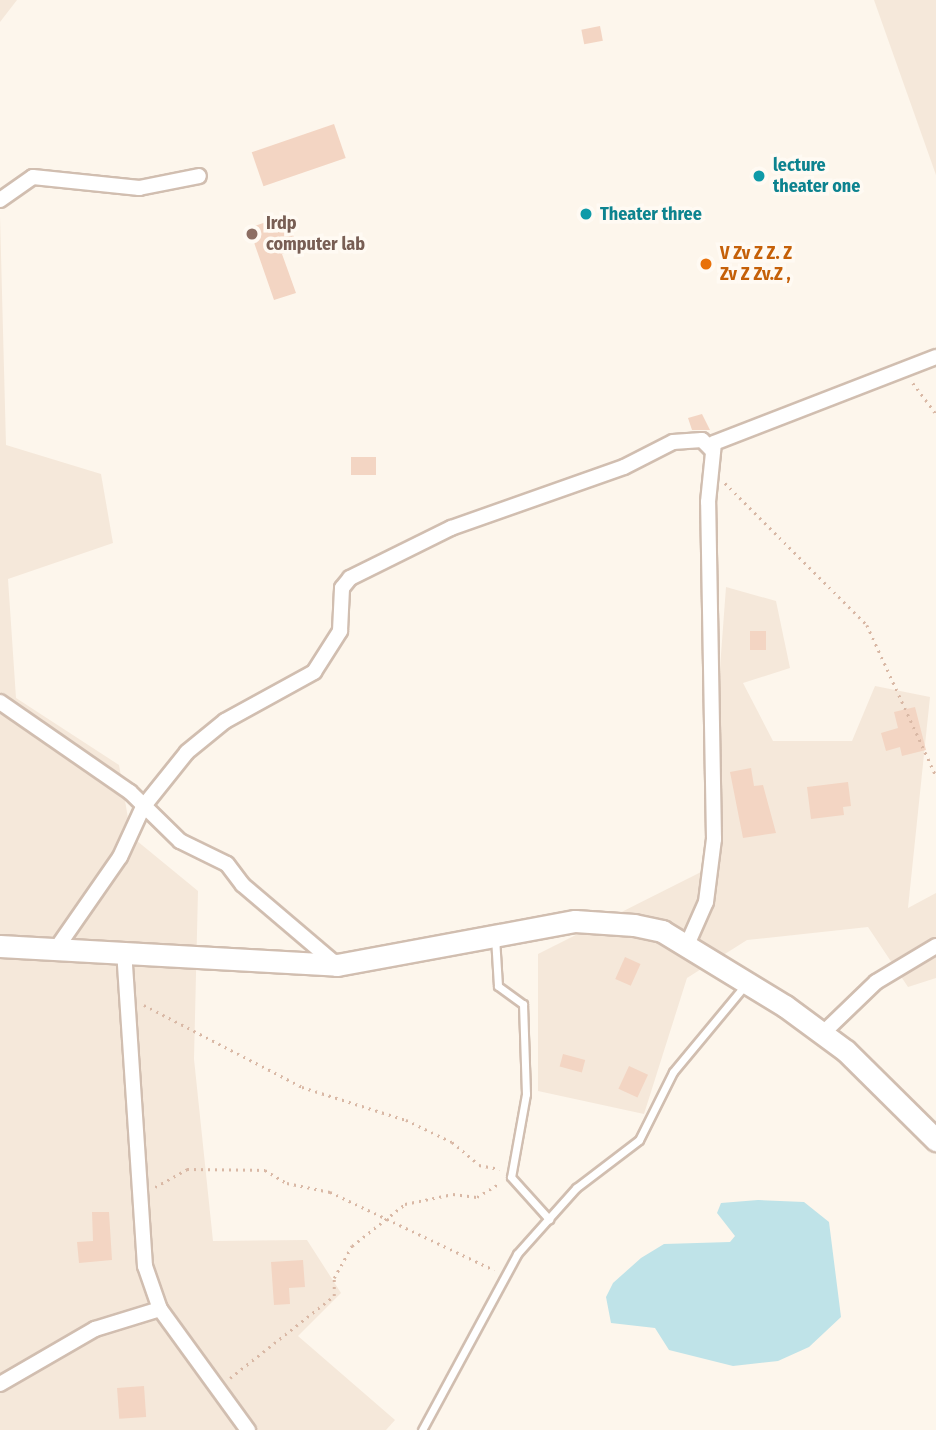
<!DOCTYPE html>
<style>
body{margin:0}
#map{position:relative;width:936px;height:1430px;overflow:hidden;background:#fdf6ec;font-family:"Fira Sans Condensed",sans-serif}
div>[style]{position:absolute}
.residential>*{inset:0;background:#f5e8da}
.water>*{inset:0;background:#bfe3e8}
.building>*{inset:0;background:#f3d5c3;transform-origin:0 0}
.path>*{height:2.5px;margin-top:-1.25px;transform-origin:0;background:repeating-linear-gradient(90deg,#d9b8a5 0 2px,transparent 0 7px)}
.roads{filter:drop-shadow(2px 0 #d1beb0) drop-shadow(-2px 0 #d1beb0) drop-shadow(0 2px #d1beb0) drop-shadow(0 -2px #d1beb0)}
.lane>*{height:7px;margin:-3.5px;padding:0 3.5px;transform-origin:3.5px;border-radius:3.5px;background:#fff}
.street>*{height:14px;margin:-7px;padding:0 7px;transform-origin:7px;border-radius:7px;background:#fff}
.secondary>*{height:21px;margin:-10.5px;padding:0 10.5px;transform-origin:10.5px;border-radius:10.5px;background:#fff}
.dots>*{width:19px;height:19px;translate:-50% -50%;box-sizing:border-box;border:4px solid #fffaf3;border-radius:50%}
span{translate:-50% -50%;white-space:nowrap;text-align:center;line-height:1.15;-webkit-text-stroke:7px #fffaf3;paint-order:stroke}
.culture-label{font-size:18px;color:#0d838f;font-weight:700}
.left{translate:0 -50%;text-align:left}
.education-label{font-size:18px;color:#785e54;font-weight:700}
.food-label{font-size:18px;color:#c56008;font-weight:700}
</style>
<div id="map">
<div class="residential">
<i style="clip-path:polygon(0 0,17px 0,0 22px)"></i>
<i style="clip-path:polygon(874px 0,936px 0,936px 175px)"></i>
<i style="clip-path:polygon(0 216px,6px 445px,101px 474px,113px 543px,8px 579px,16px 698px,119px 765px,131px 836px,198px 891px,194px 1059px,213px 1241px,307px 1240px,341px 1293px,298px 1336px,395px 1420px,386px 1430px,0 1430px)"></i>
<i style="clip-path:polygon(726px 587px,776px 601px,790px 668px,743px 683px,773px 741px,852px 741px,875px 686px,930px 697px,908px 908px,936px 893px,936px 978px,908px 987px,868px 927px,747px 940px,687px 978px,644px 1114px,538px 1091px,538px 954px,705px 870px)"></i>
</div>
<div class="water">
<i style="clip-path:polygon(758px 1200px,804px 1202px,829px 1222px,841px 1317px,809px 1347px,778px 1361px,733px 1366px,669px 1350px,655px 1328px,611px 1323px,606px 1297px,613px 1283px,641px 1258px,664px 1244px,730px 1242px,735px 1236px,717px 1213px,721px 1203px)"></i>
</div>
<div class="building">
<i style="left:600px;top:26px;width:15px;height:19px;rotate:79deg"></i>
<i style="left:334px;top:124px;width:36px;height:87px;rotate:71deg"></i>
<i style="clip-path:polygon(286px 215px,298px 248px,282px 254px,296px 293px,274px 300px,249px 228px)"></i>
<i style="clip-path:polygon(702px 414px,710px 430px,692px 430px,688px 418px)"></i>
<i style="left:351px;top:457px;width:25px;height:18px"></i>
<i style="left:750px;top:631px;width:16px;height:19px"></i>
<i style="clip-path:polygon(915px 707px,926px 750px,902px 756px,900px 747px,886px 751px,881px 733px,898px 728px,894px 712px)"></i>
<i style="clip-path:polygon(751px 768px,754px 786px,763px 785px,776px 833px,743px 838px,730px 772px)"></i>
<i style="clip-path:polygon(848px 782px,851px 806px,843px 807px,844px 815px,811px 819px,807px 787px)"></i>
<i style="left:625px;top:957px;width:17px;height:24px;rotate:24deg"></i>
<i style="left:563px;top:1054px;width:23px;height:13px;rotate:15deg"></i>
<i style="left:629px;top:1066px;width:21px;height:25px;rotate:25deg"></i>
<i style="clip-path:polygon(92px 1212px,109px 1212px,112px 1260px,79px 1263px,77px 1242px,93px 1241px)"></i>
<i style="clip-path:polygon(303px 1260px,305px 1287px,289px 1288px,290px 1304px,274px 1305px,271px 1262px)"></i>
<i style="left:144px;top:1386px;width:31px;height:27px;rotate:86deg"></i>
</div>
<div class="path">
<i style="left:913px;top:383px;width:39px;rotate:53deg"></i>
<i style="left:725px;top:483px;width:201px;rotate:45deg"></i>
<i style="left:867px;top:625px;width:166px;rotate:65.4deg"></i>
<i style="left:144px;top:1005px;width:178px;rotate:27.4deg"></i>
<i style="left:302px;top:1087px;width:109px;rotate:17.6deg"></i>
<i style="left:406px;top:1120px;width:51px;rotate:25.6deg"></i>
<i style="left:452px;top:1142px;width:35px;rotate:40deg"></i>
<i style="left:479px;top:1165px;width:21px;rotate:11deg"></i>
<i style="left:155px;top:1187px;width:37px;rotate:-29deg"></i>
<i style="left:187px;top:1169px;width:78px;rotate:0.7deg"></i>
<i style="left:265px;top:1170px;width:26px;rotate:31deg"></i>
<i style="left:287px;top:1183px;width:44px;rotate:11.8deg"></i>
<i style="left:330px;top:1192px;width:182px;rotate:25.4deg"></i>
<i style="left:230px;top:1378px;width:132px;rotate:-38.3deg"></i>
<i style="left:334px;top:1296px;width:18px;rotate:-90deg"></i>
<i style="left:334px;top:1278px;width:37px;rotate:-61deg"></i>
<i style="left:352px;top:1246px;width:68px;rotate:-38.4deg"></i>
<i style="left:405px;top:1204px;width:49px;rotate:-11.8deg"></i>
<i style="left:453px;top:1194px;width:24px;rotate:7deg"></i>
<i style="left:477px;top:1197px;width:27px;rotate:-31deg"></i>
</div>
<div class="roads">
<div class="lane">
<i style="left:495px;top:937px;width:49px;rotate:86.5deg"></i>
<i style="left:498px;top:986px;width:31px;rotate:36deg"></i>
<i style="left:523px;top:1004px;width:90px;rotate:88.1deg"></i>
<i style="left:526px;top:1094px;width:84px;rotate:100.2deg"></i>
<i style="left:511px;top:1177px;width:57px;rotate:47.9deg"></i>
<i style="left:422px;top:1430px;width:200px;rotate:-61.6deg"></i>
<i style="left:517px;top:1254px;width:89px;rotate:-48.2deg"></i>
<i style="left:576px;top:1188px;width:79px;rotate:-37.3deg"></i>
<i style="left:639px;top:1140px;width:76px;rotate:-63.4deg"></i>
<i style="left:673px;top:1072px;width:114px;rotate:-50.3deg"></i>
</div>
<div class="street">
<i style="left:0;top:200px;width:40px;rotate:-34.9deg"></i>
<i style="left:33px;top:177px;width:107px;rotate:5.9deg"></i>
<i style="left:139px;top:188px;width:61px;rotate:-11.3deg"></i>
<i style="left:0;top:702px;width:158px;rotate:34.7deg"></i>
<i style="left:130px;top:792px;width:70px;rotate:44.4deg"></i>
<i style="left:180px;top:841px;width:52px;rotate:26.1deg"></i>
<i style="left:227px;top:864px;width:26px;rotate:53deg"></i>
<i style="left:243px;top:885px;width:123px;rotate:40.4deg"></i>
<i style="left:687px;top:945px;width:47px;rotate:-66.2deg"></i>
<i style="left:706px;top:902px;width:64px;rotate:-82.8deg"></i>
<i style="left:714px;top:839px;width:337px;rotate:-91deg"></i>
<i style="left:708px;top:502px;width:59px;rotate:-84.2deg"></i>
<i style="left:714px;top:443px;width:238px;rotate:-21.2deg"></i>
<i style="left:56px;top:949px;width:112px;rotate:-55.2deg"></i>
<i style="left:120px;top:857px;width:55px;rotate:-65.3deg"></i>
<i style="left:143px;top:807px;width:70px;rotate:-51.3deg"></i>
<i style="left:187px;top:752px;width:49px;rotate:-39.2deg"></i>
<i style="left:225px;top:721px;width:102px;rotate:-28.8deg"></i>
<i style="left:314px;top:672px;width:49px;rotate:-57.6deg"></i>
<i style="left:340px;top:631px;width:43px;rotate:-87.3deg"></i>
<i style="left:342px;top:588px;width:13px;rotate:-51deg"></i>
<i style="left:350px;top:578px;width:113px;rotate:-26.3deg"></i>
<i style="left:451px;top:528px;width:183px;rotate:-19.4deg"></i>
<i style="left:624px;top:467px;width:55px;rotate:-27deg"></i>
<i style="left:673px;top:442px;width:29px;rotate:-4deg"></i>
<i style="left:702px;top:440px;width:13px;rotate:45deg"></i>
<i style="left:124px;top:950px;width:317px;rotate:86.2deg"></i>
<i style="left:145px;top:1266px;width:46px;rotate:70.8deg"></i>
<i style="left:160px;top:1309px;width:150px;rotate:54deg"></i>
<i style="left:821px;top:1035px;width:76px;rotate:-43.9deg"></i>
<i style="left:876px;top:982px;width:70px;rotate:-31deg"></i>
<i style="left:0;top:1384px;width:110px;rotate:-30.1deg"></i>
<i style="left:95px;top:1329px;width:68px;rotate:-17.1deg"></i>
</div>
<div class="secondary">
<i style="left:0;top:946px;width:338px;rotate:3.2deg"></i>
<i style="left:337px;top:965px;width:242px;rotate:-10.5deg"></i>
<i style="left:575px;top:921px;width:59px;rotate:3.9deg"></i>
<i style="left:634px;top:925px;width:29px;rotate:12deg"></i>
<i style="left:662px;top:931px;width:144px;rotate:31.4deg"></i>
<i style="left:785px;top:1006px;width:76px;rotate:36.4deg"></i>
<i style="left:846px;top:1051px;width:127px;rotate:44.7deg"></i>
</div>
</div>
<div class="dots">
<i style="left:759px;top:176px;background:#0f9aa8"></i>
<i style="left:586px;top:214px;background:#0f9aa8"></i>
<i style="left:252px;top:234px;background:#8d6e63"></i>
<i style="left:706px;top:264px;background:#e8710a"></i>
</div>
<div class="culture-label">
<span class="left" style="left:773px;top:176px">lecture<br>theater one</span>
<span class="left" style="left:600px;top:214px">Theater three</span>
</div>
<div class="education-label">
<span class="left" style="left:266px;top:234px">Irdp<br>computer lab</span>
</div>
<div class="food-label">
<span class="left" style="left:720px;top:264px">V Zv Z Z. Z<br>Zv Z Zv.Z ,</span>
</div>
</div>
